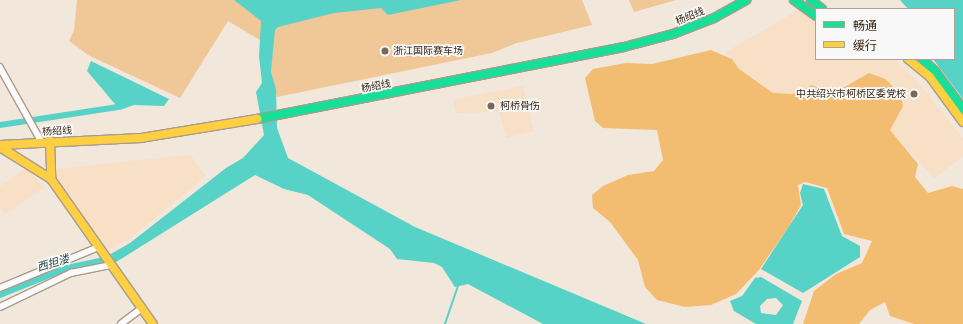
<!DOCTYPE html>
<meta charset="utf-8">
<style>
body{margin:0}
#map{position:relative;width:963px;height:324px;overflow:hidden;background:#f2e7db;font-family:"Public Sans","Noto Sans SC",sans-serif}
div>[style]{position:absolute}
.built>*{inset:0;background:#f8e0c7}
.green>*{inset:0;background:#f0c797}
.forest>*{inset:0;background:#f3bd71}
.water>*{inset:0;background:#56d2c7}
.stream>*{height:1.5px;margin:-0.75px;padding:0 0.75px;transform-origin:0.75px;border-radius:0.75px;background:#56d2c7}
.canal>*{height:5.5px;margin:-2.75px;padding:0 2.75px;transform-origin:2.75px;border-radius:2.75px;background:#56d2c7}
.roads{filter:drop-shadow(1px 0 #a99c8d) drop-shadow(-1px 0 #a99c8d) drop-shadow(0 1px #a99c8d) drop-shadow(0 -1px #a99c8d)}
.street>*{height:5.5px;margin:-2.75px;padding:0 2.75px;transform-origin:2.75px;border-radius:2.75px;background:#fdfbfa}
.fast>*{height:8px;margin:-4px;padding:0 4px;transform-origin:4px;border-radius:4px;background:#16e098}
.slow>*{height:8px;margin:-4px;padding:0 4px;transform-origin:4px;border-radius:4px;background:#ffcf43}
.dots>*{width:11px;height:11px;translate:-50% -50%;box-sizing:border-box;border:2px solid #f8f8f8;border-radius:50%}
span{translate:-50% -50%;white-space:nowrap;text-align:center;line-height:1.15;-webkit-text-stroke:3.5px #f8f8f8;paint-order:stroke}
.street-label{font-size:10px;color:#38250f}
.poi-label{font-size:10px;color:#38250f}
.left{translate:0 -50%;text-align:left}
.right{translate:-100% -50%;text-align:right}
.water-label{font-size:11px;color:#254542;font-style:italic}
.legend{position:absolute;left:815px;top:8px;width:140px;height:52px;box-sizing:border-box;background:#f8f8f8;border:1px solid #aba49b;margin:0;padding:5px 7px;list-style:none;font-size:12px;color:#38250f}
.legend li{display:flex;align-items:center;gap:8px;height:20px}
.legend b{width:20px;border:1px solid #aba49b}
</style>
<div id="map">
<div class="built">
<i style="clip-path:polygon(798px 10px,816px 22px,816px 59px,893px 59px,918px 82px,963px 138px,963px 157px,934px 178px,890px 130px,853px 80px,832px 94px,812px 85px,793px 94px,773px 93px,739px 69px,726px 52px)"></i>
<i style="clip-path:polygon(523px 86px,534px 131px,506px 138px,499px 112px,456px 113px,453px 100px)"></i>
<i style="clip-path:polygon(190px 155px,206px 176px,127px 241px,106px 251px,61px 189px,55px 169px)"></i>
<i style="clip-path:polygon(26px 168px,45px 187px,5px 214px,0 207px,0 186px)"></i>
</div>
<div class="green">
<i style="clip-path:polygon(77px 0,582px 0,592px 25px,517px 43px,492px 53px,277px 97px,271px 72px,273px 48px,228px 21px,180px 98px,88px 55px,69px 41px,74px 30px)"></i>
<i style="clip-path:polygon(629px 0,676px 0,634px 12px)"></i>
</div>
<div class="forest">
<i style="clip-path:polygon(711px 50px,732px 59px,739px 69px,773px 93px,793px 94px,812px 85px,832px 94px,869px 73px,885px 79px,900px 93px,903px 106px,890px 130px,918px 164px,915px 177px,928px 193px,952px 186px,963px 189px,963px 324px,914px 324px,890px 316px,885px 302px,870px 310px,859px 324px,803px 324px,814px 291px,836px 274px,862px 263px,872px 241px,844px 234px,827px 188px,805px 182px,798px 185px,801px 205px,788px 228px,758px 271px,736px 294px,711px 305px,685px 307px,657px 300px,645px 287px,638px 260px,610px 222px,593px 208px,592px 195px,603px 186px,628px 175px,654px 171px,663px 160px,657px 130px,603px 128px,595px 121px,585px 78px,593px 69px,626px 63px,652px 64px)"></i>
</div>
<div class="water">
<i style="clip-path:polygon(234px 0,461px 0,388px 15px,381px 8px,334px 13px,278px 27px,275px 30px,271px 72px,276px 89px,277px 128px,288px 158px,415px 227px,646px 324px,543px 324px,468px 284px,455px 287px,442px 267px,434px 263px,397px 259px,390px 249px,308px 195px,284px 189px,255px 175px,113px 264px,109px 255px,130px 243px,226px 168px,243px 158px,264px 135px,256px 92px,262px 83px,259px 56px,261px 21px)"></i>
<i style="clip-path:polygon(900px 0,963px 0,963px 99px,933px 59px,954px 59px,954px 9px,908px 9px)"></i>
<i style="clip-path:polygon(91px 61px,169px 99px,164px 106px,134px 105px,120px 110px,87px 71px)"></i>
<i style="clip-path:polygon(803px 184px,824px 189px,842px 236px,860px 246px,860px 257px,803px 293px,761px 269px,803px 205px,800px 193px)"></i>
<i style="clip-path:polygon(evenodd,761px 277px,802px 301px,793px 324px,756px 324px,734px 311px,730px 301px,742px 296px,755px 278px,761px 277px,776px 298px,783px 305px,776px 315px,761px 313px,760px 306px,767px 299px,776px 298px)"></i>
</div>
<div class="stream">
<i style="left:445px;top:324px;width:40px;rotate:-71.1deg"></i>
</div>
<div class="canal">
<i style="left:0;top:125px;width:119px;rotate:-8.7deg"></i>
<i style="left:0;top:295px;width:72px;rotate:-21.9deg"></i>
<i style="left:67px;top:268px;width:43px;rotate:-12.1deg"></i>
</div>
<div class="roads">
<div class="street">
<i style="left:0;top:67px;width:86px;rotate:60.8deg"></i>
<i style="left:0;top:288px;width:107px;rotate:-22.5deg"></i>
<i style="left:0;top:307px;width:79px;rotate:-25.6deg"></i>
<i style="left:71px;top:273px;width:41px;rotate:-11.3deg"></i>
<i style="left:121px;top:324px;width:26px;rotate:-37deg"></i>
</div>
<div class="fast">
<i style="left:794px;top:0;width:27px;rotate:36deg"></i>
<i style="left:811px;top:0;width:14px;rotate:39deg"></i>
<i style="left:922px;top:59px;width:18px;rotate:43deg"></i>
<i style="left:935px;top:71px;width:47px;rotate:53.6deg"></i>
<i style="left:257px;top:119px;width:374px;rotate:-11.1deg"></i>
<i style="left:624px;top:47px;width:51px;rotate:-14.9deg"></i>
<i style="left:673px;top:34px;width:44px;rotate:-21.3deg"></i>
<i style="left:714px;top:18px;width:37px;rotate:-29deg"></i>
</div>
<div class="slow">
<i style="left:908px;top:59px;width:28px;rotate:39deg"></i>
<i style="left:930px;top:77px;width:56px;rotate:53.7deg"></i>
<i style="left:50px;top:141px;width:38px;rotate:88deg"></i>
<i style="left:51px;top:179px;width:177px;rotate:54.9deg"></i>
<i style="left:0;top:145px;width:141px;rotate:-2.8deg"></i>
<i style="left:141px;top:138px;width:118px;rotate:-9.3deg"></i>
<i style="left:0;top:147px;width:60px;rotate:32.1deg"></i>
</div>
</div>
<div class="dots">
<i style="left:385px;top:51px;background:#796956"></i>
<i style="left:914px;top:94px;background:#796956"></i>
<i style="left:491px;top:106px;background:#796956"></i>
</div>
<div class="street-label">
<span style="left:690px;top:16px;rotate:-22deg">杨绍线</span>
<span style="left:376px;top:86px;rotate:-11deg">杨绍线</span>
<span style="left:57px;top:131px;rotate:-3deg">杨绍线</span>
</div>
<div class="poi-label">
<span class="left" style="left:393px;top:51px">浙江国际赛车场</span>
<span class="right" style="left:906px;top:94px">中共绍兴市柯桥区委党校</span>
<span class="left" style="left:500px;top:106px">柯桥骨伤</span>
</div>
<div class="water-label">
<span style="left:53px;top:263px;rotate:-17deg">西担溇</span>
</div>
<ul class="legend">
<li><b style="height:5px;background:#16e098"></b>畅通</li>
<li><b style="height:5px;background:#ffcf43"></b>缓行</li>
</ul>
</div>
